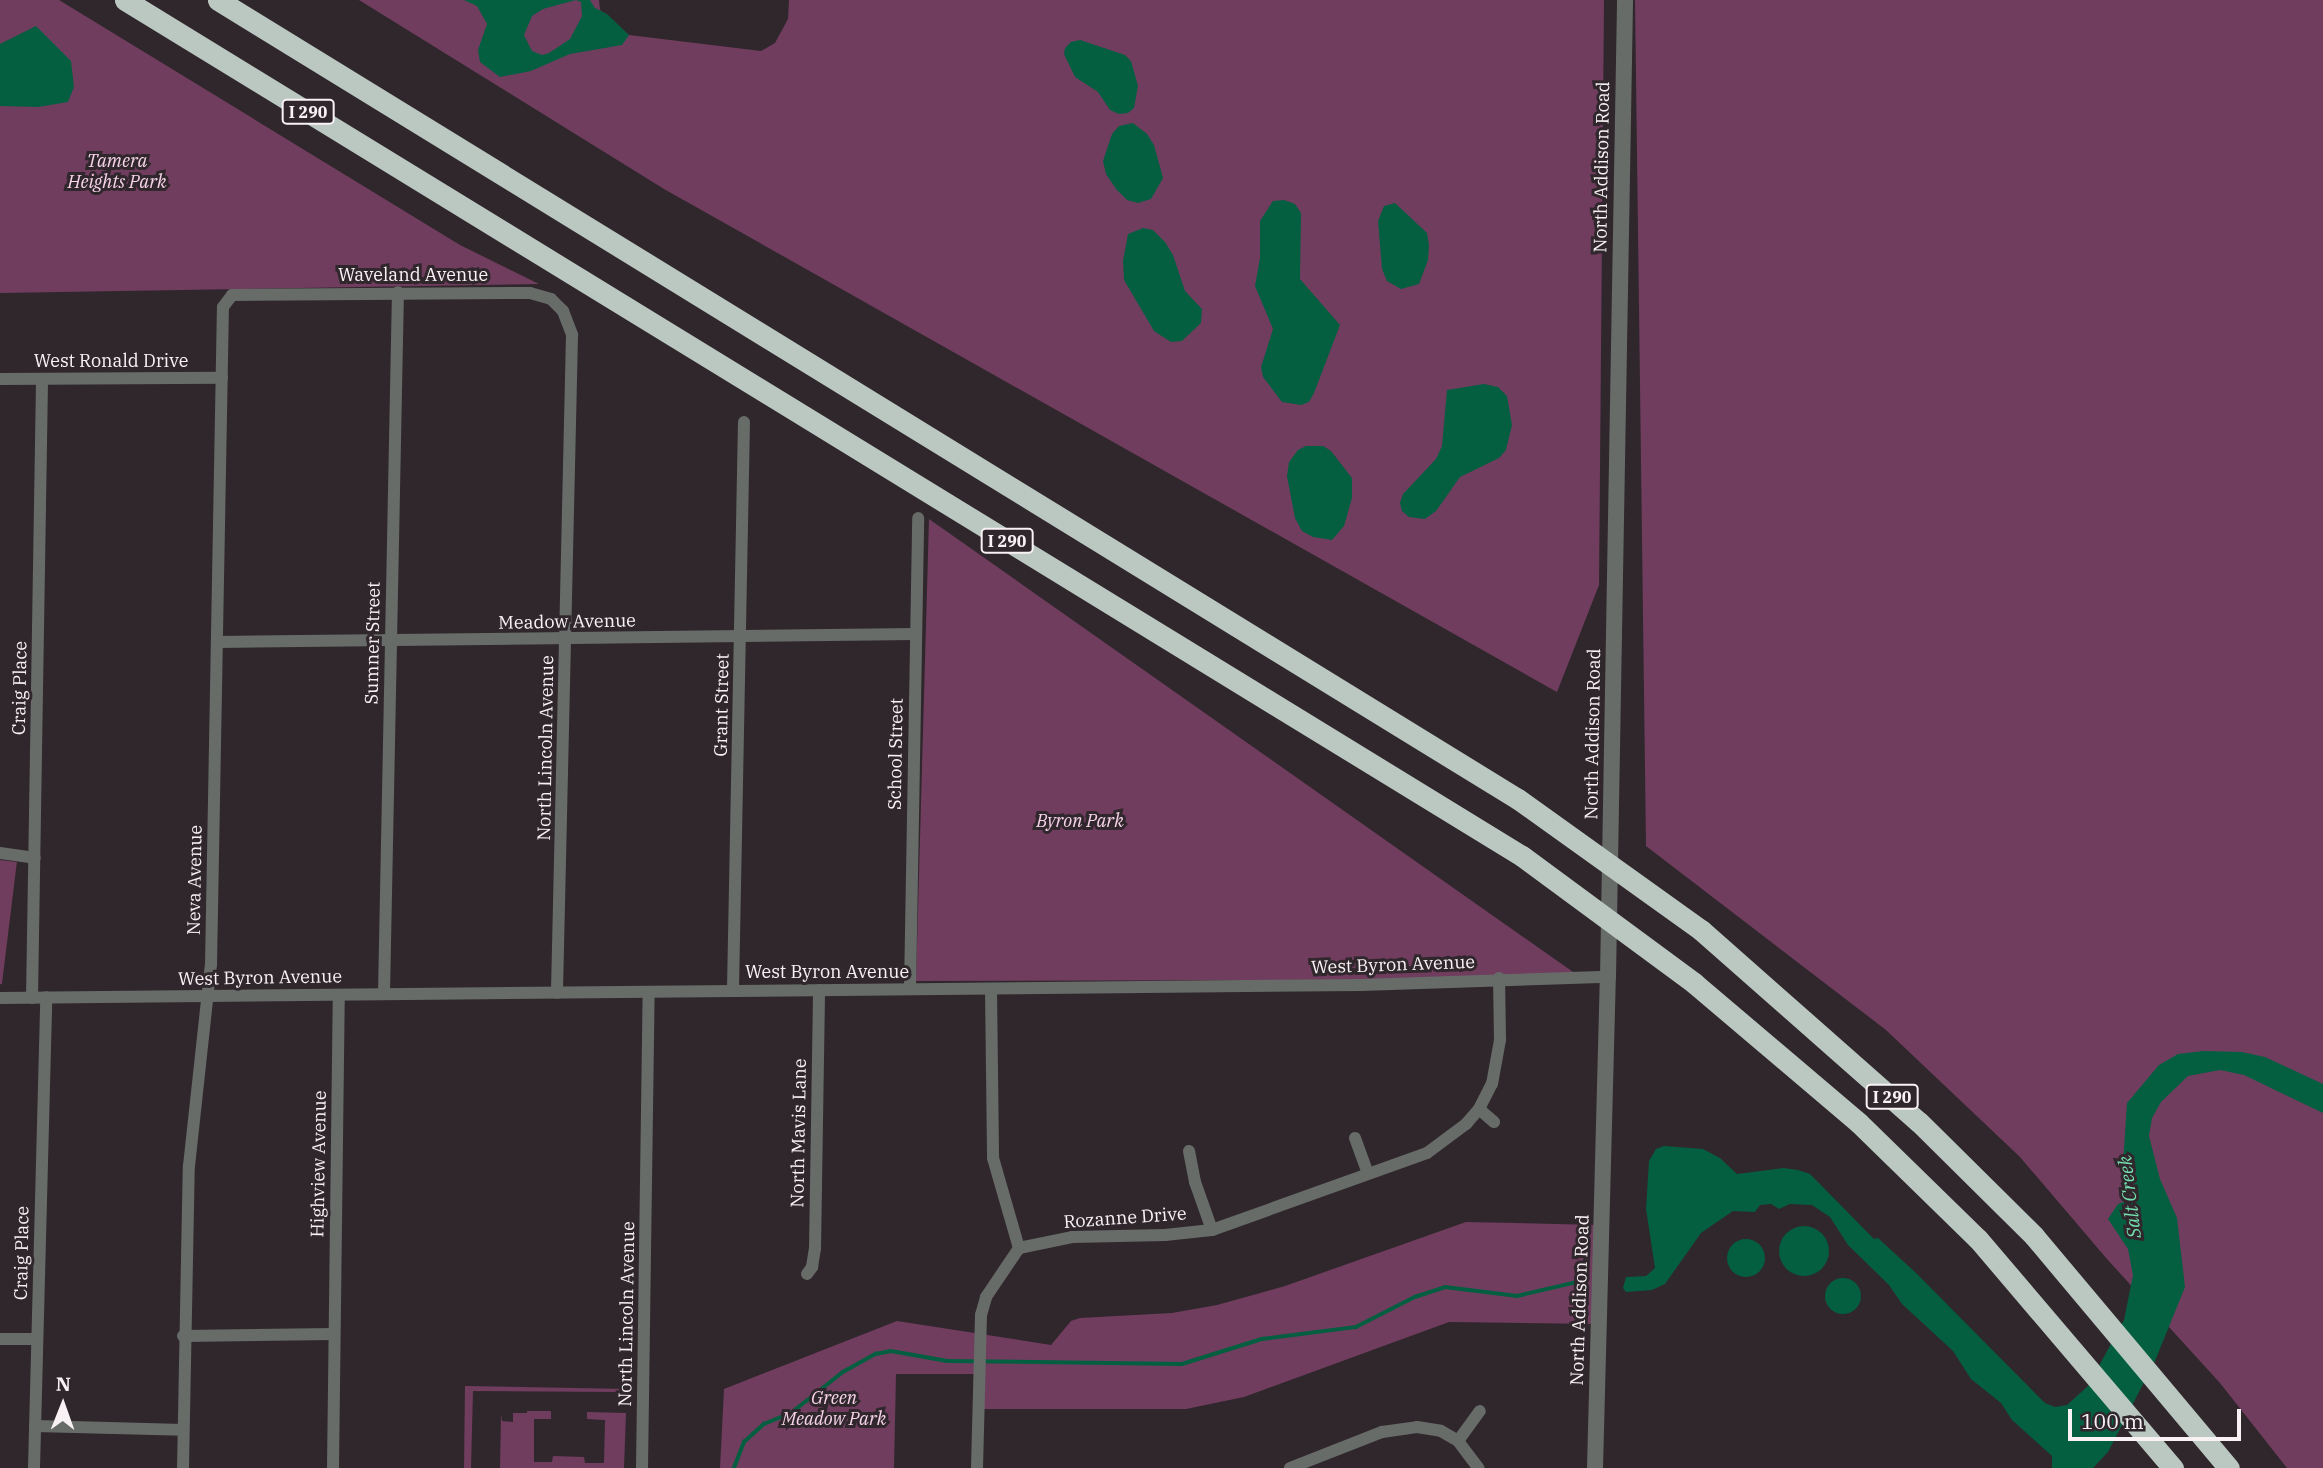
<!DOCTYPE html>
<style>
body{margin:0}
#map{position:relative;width:2323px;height:1468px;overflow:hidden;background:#30272c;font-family:"IBM Plex Serif",serif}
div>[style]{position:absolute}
.green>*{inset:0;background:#703d5f;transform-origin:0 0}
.water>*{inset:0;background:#045e40}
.round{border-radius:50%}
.stream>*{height:3.5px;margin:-1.75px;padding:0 1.75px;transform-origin:1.75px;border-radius:1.75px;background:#045e40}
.minor>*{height:12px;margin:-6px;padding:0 6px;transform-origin:6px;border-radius:6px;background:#676c69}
.tertiary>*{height:16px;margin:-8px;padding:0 8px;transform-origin:8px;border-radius:8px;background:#676c69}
.motorway>*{height:21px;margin:-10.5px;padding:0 10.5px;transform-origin:10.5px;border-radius:10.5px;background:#bbc8c1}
.motorway-bridge>*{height:21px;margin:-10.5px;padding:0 10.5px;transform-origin:10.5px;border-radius:10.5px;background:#bbc8c1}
span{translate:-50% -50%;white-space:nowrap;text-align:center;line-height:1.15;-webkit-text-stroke:6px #30272c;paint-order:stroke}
.shield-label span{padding:2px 5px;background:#30272c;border:2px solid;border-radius:5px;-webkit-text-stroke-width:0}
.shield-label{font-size:16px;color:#f8f2f5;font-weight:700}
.park-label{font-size:18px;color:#f8d4ea;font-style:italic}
.street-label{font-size:18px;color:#f8f2f5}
.water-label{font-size:19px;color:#74dfaf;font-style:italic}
.north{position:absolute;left:28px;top:1370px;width:70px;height:70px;-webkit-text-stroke:5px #30272c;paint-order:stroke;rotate:1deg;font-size:19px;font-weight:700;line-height:28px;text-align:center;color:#f8f2f5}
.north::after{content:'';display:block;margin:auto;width:24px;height:32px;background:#f8f2f5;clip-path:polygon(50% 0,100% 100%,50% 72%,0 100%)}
.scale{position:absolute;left:2068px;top:1409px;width:173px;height:32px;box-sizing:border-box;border:4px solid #f8f2f5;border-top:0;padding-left:9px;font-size:21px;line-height:24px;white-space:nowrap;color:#f8f2f5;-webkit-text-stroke:5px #30272c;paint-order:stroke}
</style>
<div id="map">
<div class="green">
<i style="clip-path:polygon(0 0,59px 0,460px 245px,539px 284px,0 293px)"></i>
<i style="clip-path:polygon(359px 0,599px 0,600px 10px,629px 35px,761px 51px,775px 43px,788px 19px,789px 0,1604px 0,1599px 585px,1557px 692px,664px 189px)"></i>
<i style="clip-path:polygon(1635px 0,2323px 0,2323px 1468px,2287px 1468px,2220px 1383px,2107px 1259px,2020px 1157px,1886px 1030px,1646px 846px)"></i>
<i style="clip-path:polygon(929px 519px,1583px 979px,916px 981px)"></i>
<i style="left:0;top:860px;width:17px;height:123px;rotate:7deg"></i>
<i style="clip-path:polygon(1466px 1222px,1598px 1225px,1595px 1324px,1449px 1322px,1244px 1397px,1186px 1409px,980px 1409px,981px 1374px,896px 1374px,894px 1468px,720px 1468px,724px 1389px,897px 1321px,1051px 1345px,1071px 1321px,1080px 1318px,1172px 1313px,1217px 1305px,1285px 1286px)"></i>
<i style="clip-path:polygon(465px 1386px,628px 1389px,632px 1391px,632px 1399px,616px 1401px,616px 1392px,473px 1391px,471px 1468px,464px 1468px)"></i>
<i style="clip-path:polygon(527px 1411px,551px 1411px,551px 1419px,534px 1419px,534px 1462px,552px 1462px,553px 1456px,584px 1457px,585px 1463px,604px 1463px,605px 1420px,587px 1419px,587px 1412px,626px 1413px,624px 1468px,500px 1468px,501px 1414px,502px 1421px,513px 1422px,513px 1413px,527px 1413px)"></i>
</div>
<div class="water">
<i style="clip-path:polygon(evenodd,464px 0,590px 0,595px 8px,607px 14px,629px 35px,622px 45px,570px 54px,531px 71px,500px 77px,480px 62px,478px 50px,487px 24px,477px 6px,464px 0,576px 0,581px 2px,582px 16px,570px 39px,549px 53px,542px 55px,532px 51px,524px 35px,532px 16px,543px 9px,576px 0)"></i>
<i style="clip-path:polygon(36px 26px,71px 61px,74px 87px,68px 102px,38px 107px,0 106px,0 44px)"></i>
<i style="clip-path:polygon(1080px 40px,1125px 55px,1131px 61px,1138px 86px,1134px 108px,1128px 113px,1119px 114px,1110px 110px,1098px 92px,1075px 77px,1064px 54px,1065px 48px,1071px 42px)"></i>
<i style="clip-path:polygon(1133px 123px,1147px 134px,1154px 145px,1163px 178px,1151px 199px,1138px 203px,1127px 200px,1116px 189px,1106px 174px,1103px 161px,1112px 134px,1119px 126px)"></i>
<i style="clip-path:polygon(1284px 200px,1295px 204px,1301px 213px,1300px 279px,1340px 325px,1314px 393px,1309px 402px,1301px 405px,1282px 402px,1263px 377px,1261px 367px,1273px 329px,1255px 286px,1260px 258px,1260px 221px,1273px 201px)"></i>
<i style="clip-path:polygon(1395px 203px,1427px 233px,1429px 245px,1428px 260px,1419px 284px,1401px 289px,1387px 281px,1382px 269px,1378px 221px,1384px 206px)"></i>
<i style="clip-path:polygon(1143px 228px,1153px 230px,1165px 242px,1173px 255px,1185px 291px,1202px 309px,1201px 323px,1182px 341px,1171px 342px,1154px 331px,1124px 280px,1123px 261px,1128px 234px)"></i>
<i style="clip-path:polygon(1484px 384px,1498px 387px,1507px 396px,1512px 425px,1506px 450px,1499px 458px,1460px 477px,1436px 511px,1425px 519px,1409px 517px,1402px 511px,1400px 503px,1403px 494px,1436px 459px,1442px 446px,1447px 390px)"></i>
<i style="clip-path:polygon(1306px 446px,1323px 446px,1331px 451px,1352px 478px,1352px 498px,1344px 526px,1332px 540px,1313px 537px,1302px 531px,1295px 518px,1287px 476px,1289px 462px,1298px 450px)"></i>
<i style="clip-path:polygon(2203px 1051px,2242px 1052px,2265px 1057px,2323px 1084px,2323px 1113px,2244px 1075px,2220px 1070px,2188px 1076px,2161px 1102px,2152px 1118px,2149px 1136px,2160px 1179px,2177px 1218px,2185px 1287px,2155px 1361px,2108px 1452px,2093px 1468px,2052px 1468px,2052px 1456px,2012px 1420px,2001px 1403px,1971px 1379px,1953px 1351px,1902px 1304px,1889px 1285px,1848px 1245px,1830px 1217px,1812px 1205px,1790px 1204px,1779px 1209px,1771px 1204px,1760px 1205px,1755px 1212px,1733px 1211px,1701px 1233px,1665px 1284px,1652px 1290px,1626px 1292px,1623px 1288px,1626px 1277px,1646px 1276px,1655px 1268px,1646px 1209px,1649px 1161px,1656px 1149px,1664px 1146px,1703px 1149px,1720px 1158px,1737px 1174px,1783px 1168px,1798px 1170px,1810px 1174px,1874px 1239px,1878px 1238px,1916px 1273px,2045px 1403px,2055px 1407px,2067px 1405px,2088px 1386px,2124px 1320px,2133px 1275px,2128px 1249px,2108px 1219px,2118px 1204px,2128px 1200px,2137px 1189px,2123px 1164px,2127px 1103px,2159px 1065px,2178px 1054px)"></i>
<i class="round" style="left:1779px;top:1226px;width:50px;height:50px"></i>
<i class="round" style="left:1727px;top:1239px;width:38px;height:38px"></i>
<i class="round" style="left:1825px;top:1278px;width:36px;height:36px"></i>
</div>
<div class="stream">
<i style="left:734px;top:1468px;width:28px;rotate:-69deg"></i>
<i style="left:744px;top:1442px;width:27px;rotate:-42deg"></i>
<i style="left:764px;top:1424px;width:29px;rotate:-22deg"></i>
<i style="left:791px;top:1413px;width:66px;rotate:-38.3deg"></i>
<i style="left:843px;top:1372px;width:38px;rotate:-29deg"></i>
<i style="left:876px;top:1354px;width:15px;rotate:-11deg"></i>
<i style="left:891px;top:1351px;width:57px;rotate:10.1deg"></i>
<i style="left:947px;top:1361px;width:235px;rotate:0.7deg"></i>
<i style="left:1182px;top:1364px;width:84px;rotate:-17.4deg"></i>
<i style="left:1262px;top:1339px;width:95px;rotate:-7.3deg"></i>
<i style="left:1356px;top:1327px;width:66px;rotate:-27deg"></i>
<i style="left:1415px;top:1297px;width:32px;rotate:-18deg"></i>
<i style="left:1445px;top:1287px;width:73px;rotate:7.1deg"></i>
<i style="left:1517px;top:1296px;width:62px;rotate:-13.1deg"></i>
</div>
<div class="minor">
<i style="left:0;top:379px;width:222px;rotate:-0.3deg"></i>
<i style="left:218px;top:642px;width:698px;rotate:-0.66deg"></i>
<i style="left:0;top:853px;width:35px;rotate:8deg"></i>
<i style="left:733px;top:989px;width:567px;rotate:-88.89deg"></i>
<i style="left:910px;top:989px;width:471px;rotate:-89deg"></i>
<i style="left:991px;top:989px;width:169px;rotate:89.3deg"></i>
<i style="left:993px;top:1158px;width:94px;rotate:73.9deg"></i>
<i style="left:384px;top:994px;width:702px;rotate:-88.86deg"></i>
<i style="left:0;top:998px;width:1361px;rotate:-0.55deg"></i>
<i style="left:1361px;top:985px;width:247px;rotate:-1.9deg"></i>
<i style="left:32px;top:998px;width:619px;rotate:-89.07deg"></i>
<i style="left:1479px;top:1109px;width:20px;rotate:41deg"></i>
<i style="left:1355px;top:1138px;width:37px;rotate:70deg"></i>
<i style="left:1189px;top:1151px;width:32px;rotate:79deg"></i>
<i style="left:1195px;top:1182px;width:51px;rotate:70.5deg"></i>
<i style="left:807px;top:1274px;width:9px;rotate:-54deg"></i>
<i style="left:812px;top:1267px;width:18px;rotate:-81deg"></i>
<i style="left:815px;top:1249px;width:259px;rotate:-89.1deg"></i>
<i style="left:183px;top:1336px;width:151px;rotate:-0.8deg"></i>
<i style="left:0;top:1339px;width:37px"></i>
<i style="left:35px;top:1426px;width:148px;rotate:1.5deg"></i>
<i style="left:1458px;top:1441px;width:37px;rotate:-54deg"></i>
<i style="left:34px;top:1468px;width:471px;rotate:-88.5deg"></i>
<i style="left:183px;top:1468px;width:302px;rotate:-88.9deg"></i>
<i style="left:189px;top:1166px;width:202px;rotate:-83.8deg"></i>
<i style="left:211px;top:965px;width:658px;rotate:-88.96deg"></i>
<i style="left:223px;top:307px;width:15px;rotate:-53deg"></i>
<i style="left:232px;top:295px;width:298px;rotate:-0.4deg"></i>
<i style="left:530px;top:293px;width:22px;rotate:16deg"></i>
<i style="left:551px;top:299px;width:17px;rotate:45deg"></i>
<i style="left:563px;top:311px;width:26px;rotate:69deg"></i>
<i style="left:572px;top:335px;width:658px;rotate:91.31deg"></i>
<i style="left:333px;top:1468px;width:473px;rotate:-89.3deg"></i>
<i style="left:642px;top:1468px;width:476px;rotate:-89.2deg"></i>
<i style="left:977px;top:1468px;width:153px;rotate:-88.5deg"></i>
<i style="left:981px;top:1315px;width:19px;rotate:-74deg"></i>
<i style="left:986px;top:1297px;width:59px;rotate:-56deg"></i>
<i style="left:1019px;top:1248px;width:54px;rotate:-11.7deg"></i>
<i style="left:1072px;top:1237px;width:93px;rotate:-1.2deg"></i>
<i style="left:1165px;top:1235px;width:47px;rotate:-6.1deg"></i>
<i style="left:1212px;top:1230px;width:228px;rotate:-19.7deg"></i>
<i style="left:1427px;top:1153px;width:49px;rotate:-36.6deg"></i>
<i style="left:1466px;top:1124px;width:20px;rotate:-49deg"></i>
<i style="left:1479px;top:1109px;width:28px;rotate:-63deg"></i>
<i style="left:1492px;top:1084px;width:45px;rotate:-79.7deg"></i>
<i style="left:1500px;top:1040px;width:62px;rotate:-90.9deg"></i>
<i style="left:1290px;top:1468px;width:99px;rotate:-21.4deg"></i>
<i style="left:1382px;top:1432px;width:35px;rotate:-8deg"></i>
<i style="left:1417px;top:1427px;width:24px;rotate:9deg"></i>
<i style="left:1441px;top:1431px;width:20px;rotate:30deg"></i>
<i style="left:1458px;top:1441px;width:34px;rotate:53deg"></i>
</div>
<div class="tertiary">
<i style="left:1595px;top:1468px;width:491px;rotate:-88.5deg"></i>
<i style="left:1608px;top:977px;width:977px;rotate:-89deg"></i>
</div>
<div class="motorway">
<i style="left:125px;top:0;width:1638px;rotate:31.5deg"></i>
<i style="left:218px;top:0;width:1526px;rotate:31.58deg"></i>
<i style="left:1701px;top:930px;width:290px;rotate:41.4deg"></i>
<i style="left:1919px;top:1122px;width:162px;rotate:44.7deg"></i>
<i style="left:2034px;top:1236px;width:303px;rotate:50deg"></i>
<i style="left:1694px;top:983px;width:216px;rotate:40.3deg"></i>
<i style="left:1859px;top:1123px;width:166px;rotate:44.3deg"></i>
<i style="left:1978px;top:1239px;width:301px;rotate:49.6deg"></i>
</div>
<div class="motorway-bridge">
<i style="left:1518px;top:799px;width:225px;rotate:35.6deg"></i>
<i style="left:1522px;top:856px;width:214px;rotate:36.4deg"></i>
</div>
<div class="shield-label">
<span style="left:308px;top:112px">I 290</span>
<span style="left:1007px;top:541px">I 290</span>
<span style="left:1892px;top:1097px">I 290</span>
</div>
<div class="park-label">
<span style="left:117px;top:172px">Tamera<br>Heights Park</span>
<span style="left:1080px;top:821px">Byron Park</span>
<span style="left:834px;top:1409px">Green<br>Meadow Park</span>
</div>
<div class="street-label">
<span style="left:1602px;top:167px;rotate:-89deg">North Addison Road</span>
<span style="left:413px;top:275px">Waveland Avenue</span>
<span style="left:111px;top:361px">West Ronald Drive</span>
<span style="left:567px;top:622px;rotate:-1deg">Meadow Avenue</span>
<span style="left:373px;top:643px;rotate:-89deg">Sumner Street</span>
<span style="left:20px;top:688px;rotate:-89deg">Craig Place</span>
<span style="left:722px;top:705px;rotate:-89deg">Grant Street</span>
<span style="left:1593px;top:734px;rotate:-89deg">North Addison Road</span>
<span style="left:546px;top:748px;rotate:-89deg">North Lincoln Avenue</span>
<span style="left:896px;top:754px;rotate:-89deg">School Street</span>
<span style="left:195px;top:880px;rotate:-89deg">Neva Avenue</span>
<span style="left:1393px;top:965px;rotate:-2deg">West Byron Avenue</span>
<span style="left:827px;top:972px">West Byron Avenue</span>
<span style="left:260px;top:978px;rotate:-1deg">West Byron Avenue</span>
<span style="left:799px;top:1133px;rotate:-89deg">North Mavis Lane</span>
<span style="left:319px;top:1164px;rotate:-89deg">Highview Avenue</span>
<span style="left:1125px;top:1218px;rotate:-4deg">Rozanne Drive</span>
<span style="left:22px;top:1253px;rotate:-89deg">Craig Place</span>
<span style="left:1580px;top:1300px;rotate:-88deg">North Addison Road</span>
<span style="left:627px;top:1314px;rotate:-89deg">North Lincoln Avenue</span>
</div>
<div class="water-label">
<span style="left:2130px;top:1197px;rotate:-97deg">Salt Creek</span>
</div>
<div class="north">N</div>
<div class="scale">100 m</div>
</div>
